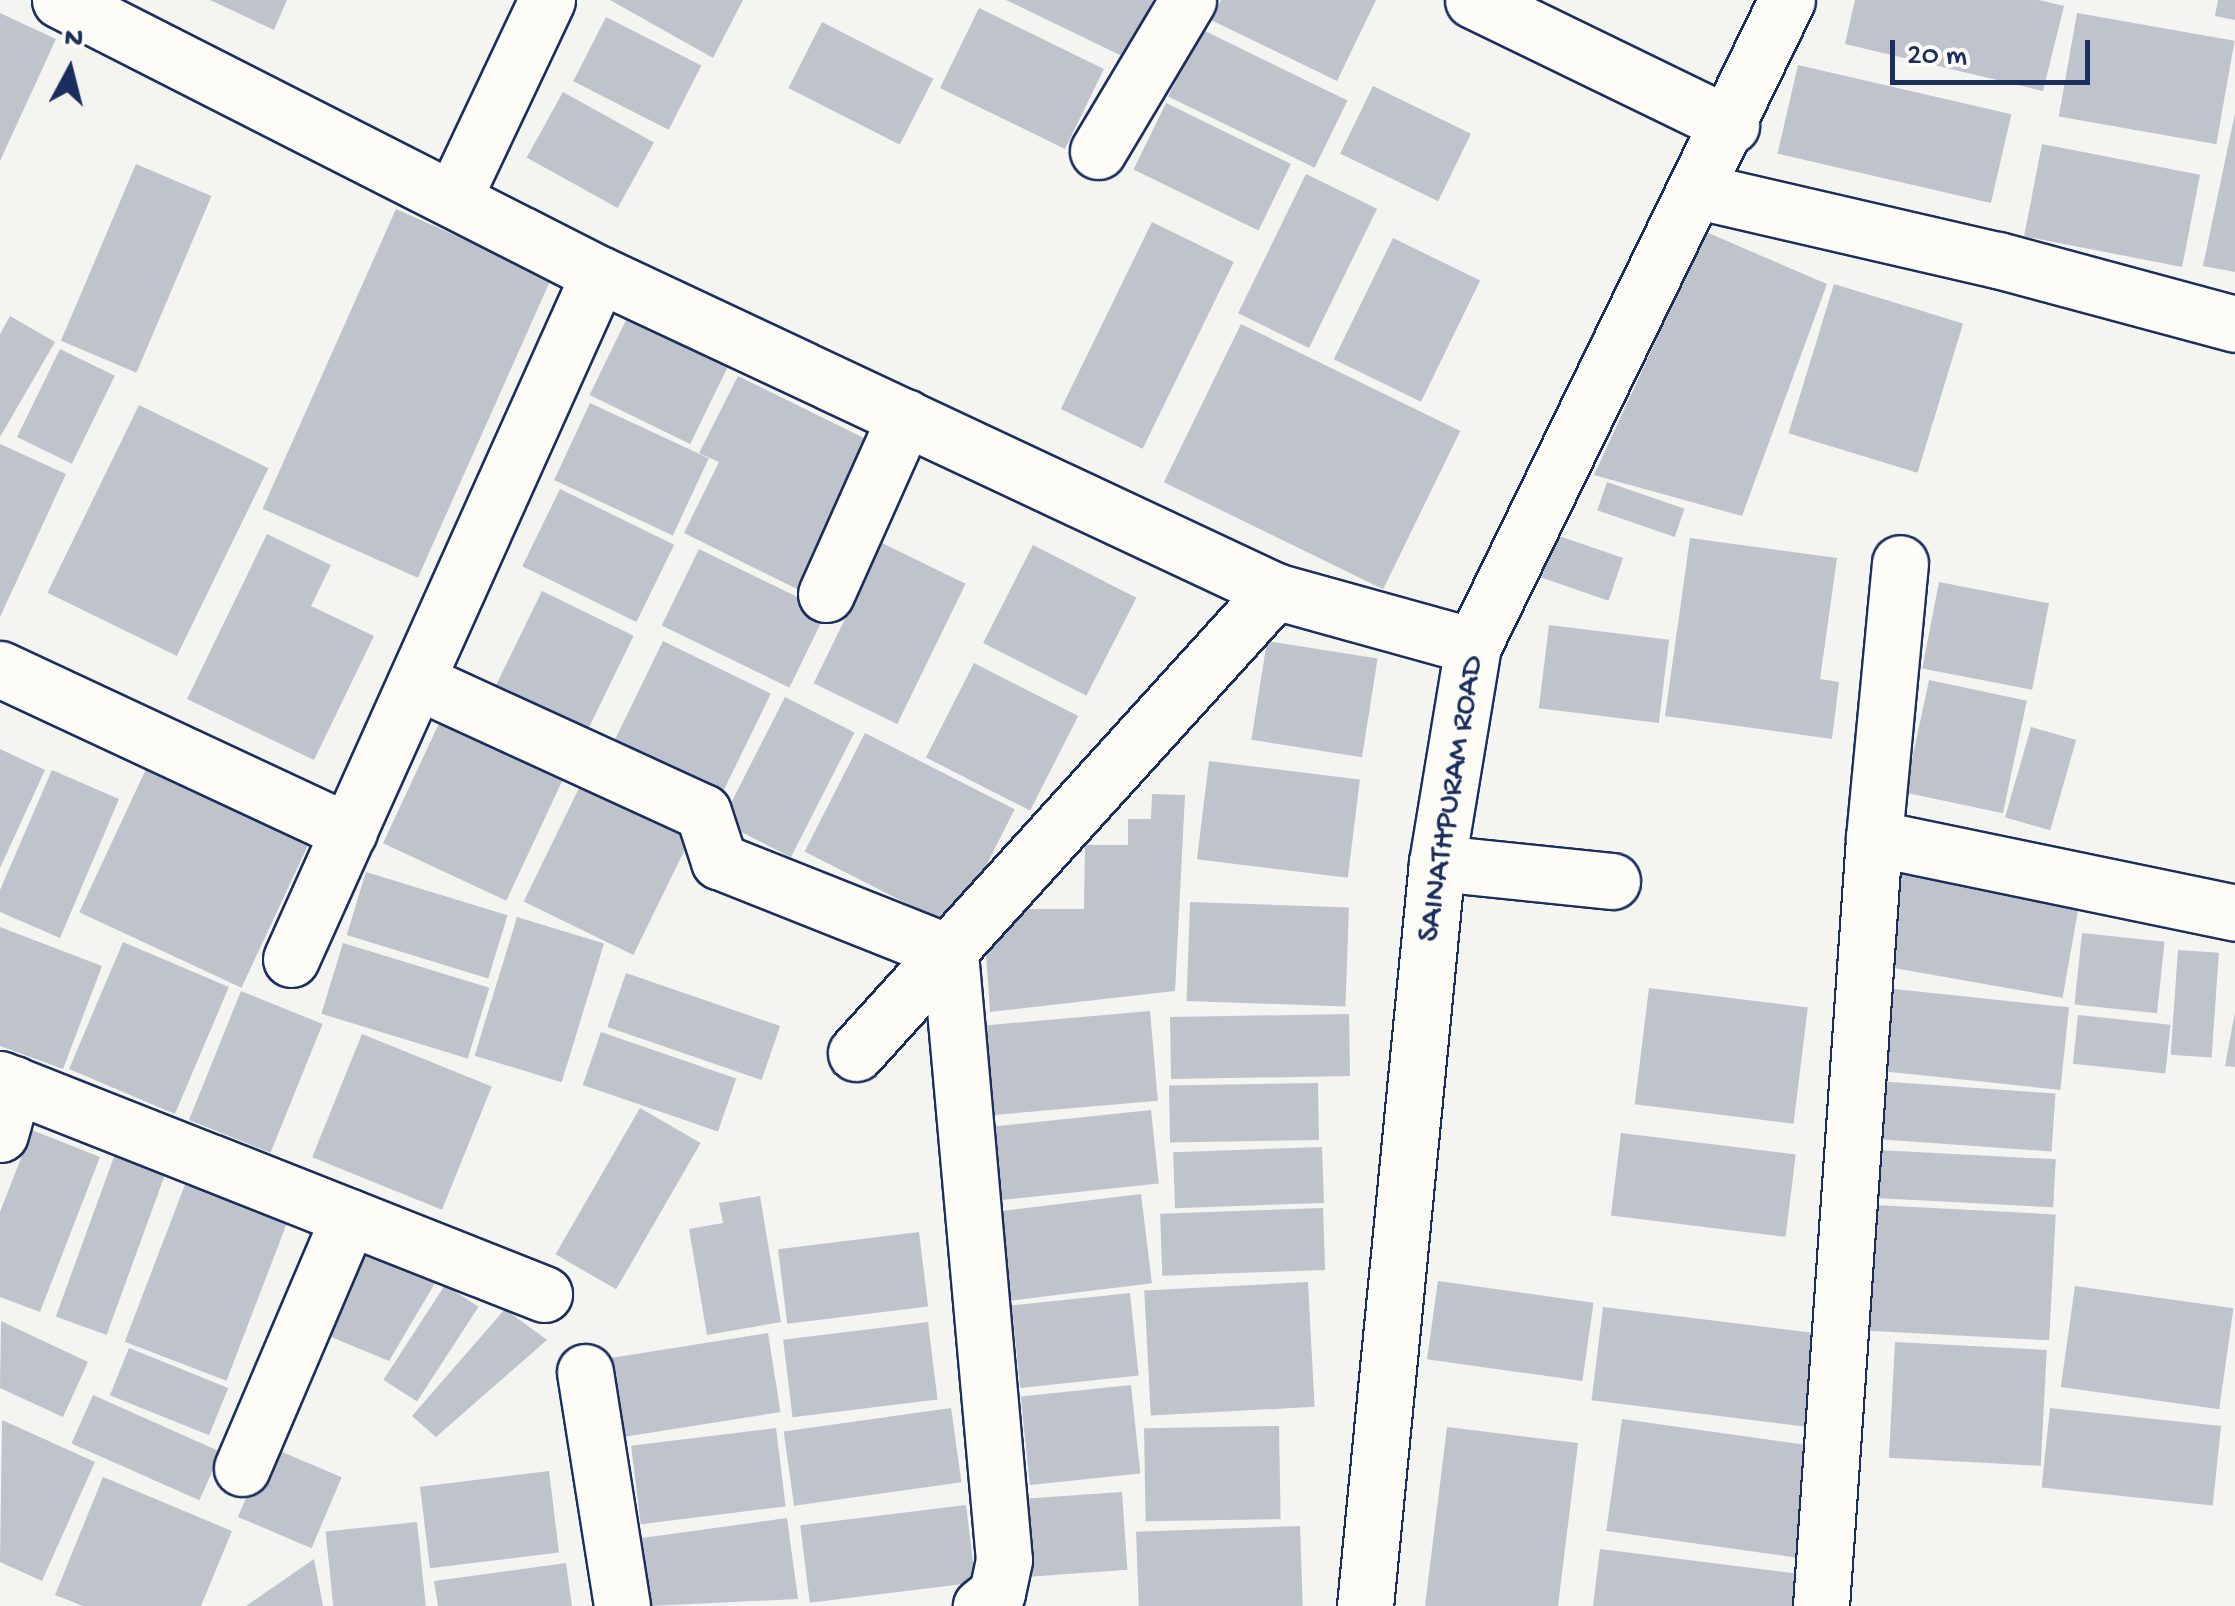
<!DOCTYPE html>
<style>
body{margin:0}
#map{position:relative;width:2235px;height:1606px;overflow:hidden;background:#f4f4f1;font-family:"Gochi Hand",sans-serif}
div>[style]{position:absolute}
.building>*{inset:0;background:#bfc3cc;transform-origin:0 0}
.roads{filter:drop-shadow(2px 0 #1b2f5e) drop-shadow(-2px 0 #1b2f5e) drop-shadow(0 2px #1b2f5e) drop-shadow(0 -2px #1b2f5e)}
.minor>*{height:55px;margin:-27.5px;padding:0 27.5px;transform-origin:27.5px;border-radius:27.5px;background:#fdfcf7}
.tertiary>*{height:55px;margin:-27.5px;padding:0 27.5px;transform-origin:27.5px;border-radius:27.5px;background:#fdfcf7}
span{translate:-50% -50%;white-space:nowrap;text-align:center;line-height:1.15;-webkit-text-stroke:8px #fdfcf7;paint-order:stroke}
.street-label{font-size:32px;color:#1b2f5e}
.north{position:absolute;left:20px;top:20px;width:100px;height:100px;-webkit-text-stroke:8px #fdfcf7;paint-order:stroke;rotate:7deg;font-size:28px;font-weight:700;line-height:40px;text-align:center;color:#1b2f5e}
.north::after{content:'';display:block;margin:auto;width:35px;height:45px;background:#1b2f5e;clip-path:polygon(50% 0,100% 100%,50% 72%,0 100%)}
.scale{position:absolute;left:1890px;top:40px;width:200px;height:45px;box-sizing:border-box;border:5px solid #1b2f5e;border-top:0;padding-left:12px;font-size:30px;line-height:35px;white-space:nowrap;color:#1b2f5e;-webkit-text-stroke:8px #fdfcf7;paint-order:stroke}
</style>
<div id="map">
<div class="building">
<i style="clip-path:polygon(210px 0,287px 0,274px 30px)"></i>
<i style="clip-path:polygon(610px 0,743px 0,713px 58px)"></i>
<i style="clip-path:polygon(1006px 0,1153px 0,1124px 57px)"></i>
<i style="clip-path:polygon(1221px 0,1376px 0,1337px 81px,1211px 20px)"></i>
<i style="clip-path:polygon(1855px 0,2039px 0,2064px 6px,2043px 91px,1845px 44px)"></i>
<i style="clip-path:polygon(2218px 0,2235px 0,2235px 20px,2215px 16px)"></i>
<i style="left:979px;top:8px;width:139px;height:89px;rotate:26deg"></i>
<i style="clip-path:polygon(0 13px,56px 39px,0 161px)"></i>
<i style="left:2077px;top:13px;width:160px;height:105px;rotate:10deg"></i>
<i style="left:606px;top:17px;width:107px;height:72px;rotate:27deg"></i>
<i style="left:822px;top:22px;width:125px;height:74px;rotate:27deg"></i>
<i style="left:1201px;top:29px;width:163px;height:75px;rotate:26deg"></i>
<i style="left:1798px;top:65px;width:219px;height:91px;rotate:13deg"></i>
<i style="left:1373px;top:86px;width:109px;height:75px;rotate:26deg"></i>
<i style="left:563px;top:92px;width:104px;height:75px;rotate:29deg"></i>
<i style="left:1166px;top:103px;width:139px;height:74px;rotate:26deg"></i>
<i style="clip-path:polygon(2235px 113px,2235px 272px,2203px 266px)"></i>
<i style="left:2042px;top:144px;width:161px;height:94px;rotate:11deg"></i>
<i style="left:136px;top:164px;width:82px;height:192px;rotate:23deg"></i>
<i style="left:1306px;top:174px;width:79px;height:155px;rotate:26deg"></i>
<i style="left:396px;top:209px;width:170px;height:328px;rotate:24deg"></i>
<i style="left:1152px;top:222px;width:91px;height:208px;rotate:26deg"></i>
<i style="clip-path:polygon(1706px 232px,1827px 284px,1742px 516px,1594px 475px)"></i>
<i style="left:1393px;top:238px;width:97px;height:135px;rotate:26deg"></i>
<i style="left:1834px;top:284px;width:135px;height:156px;rotate:17deg"></i>
<i style="left:629px;top:314px;width:112px;height:90px;rotate:26deg"></i>
<i style="clip-path:polygon(10px 316px,55px 342px,0 437px,0 334px)"></i>
<i style="left:1241px;top:324px;width:244px;height:176px;rotate:26deg"></i>
<i style="left:60px;top:349px;width:61px;height:98px;rotate:26deg"></i>
<i style="clip-path:polygon(738px 376px,870px 441px,801px 591px,684px 533px,719px 462px,699px 453px)"></i>
<i style="left:590px;top:403px;width:131px;height:85px;rotate:25deg"></i>
<i style="left:139px;top:405px;width:144px;height:209px;rotate:26deg"></i>
<i style="clip-path:polygon(0 444px,66px 474px,0 617px)"></i>
<i style="left:1607px;top:482px;width:82px;height:30px;rotate:19deg"></i>
<i style="left:560px;top:489px;width:127px;height:86px;rotate:26deg"></i>
<i style="clip-path:polygon(267px 534px,331px 565px,311px 606px,374px 636px,314px 760px,187px 699px)"></i>
<i style="left:1556px;top:535px;width:71px;height:45px;rotate:19deg"></i>
<i style="clip-path:polygon(1690px 538px,1837px 558px,1820px 679px,1839px 682px,1832px 739px,1665px 716px)"></i>
<i style="left:882px;top:543px;width:93px;height:156px;rotate:26deg"></i>
<i style="left:1033px;top:545px;width:116px;height:110px;rotate:27deg"></i>
<i style="left:699px;top:549px;width:142px;height:85px;rotate:26deg"></i>
<i style="left:1939px;top:582px;width:112px;height:88px;rotate:11deg"></i>
<i style="left:542px;top:591px;width:102px;height:118px;rotate:26deg"></i>
<i style="left:1549px;top:625px;width:121px;height:84px;rotate:7deg"></i>
<i style="left:663px;top:641px;width:120px;height:119px;rotate:26deg"></i>
<i style="left:1267px;top:641px;width:112px;height:100px;rotate:9deg"></i>
<i style="left:974px;top:663px;width:117px;height:106px;rotate:27deg"></i>
<i style="left:1929px;top:680px;width:100px;height:115px;rotate:12deg"></i>
<i style="left:785px;top:697px;width:78px;height:140px;rotate:27deg"></i>
<i style="left:441px;top:719px;width:136px;height:137px;rotate:25deg"></i>
<i style="left:2031px;top:727px;width:47px;height:94px;rotate:16deg"></i>
<i style="left:865px;top:733px;width:168px;height:133px;rotate:27deg"></i>
<i style="clip-path:polygon(0 749px,45px 770px,0 868px)"></i>
<i style="left:1209px;top:761px;width:152px;height:99px;rotate:7deg"></i>
<i style="left:146px;top:769px;width:179px;height:158px;rotate:25deg"></i>
<i style="clip-path:polygon(52px 770px,119px 799px,60px 938px,0 912px,0 890px)"></i>
<i style="left:582px;top:782px;width:122px;height:133px;rotate:26deg"></i>
<i style="clip-path:polygon(1152px 794px,1185px 795px,1175px 991px,990px 1012px,986px 953px,1028px 909px,1084px 909px,1085px 845px,1128px 845px,1128px 819px,1151px 819px)"></i>
<i style="left:366px;top:872px;width:148px;height:66px;rotate:17deg"></i>
<i style="left:1902px;top:872px;width:180px;height:96px;rotate:10deg"></i>
<i style="left:1190px;top:902px;width:159px;height:99px;rotate:2deg"></i>
<i style="left:517px;top:917px;width:91px;height:145px;rotate:17deg"></i>
<i style="clip-path:polygon(0 927px,102px 966px,63px 1069px,0 1046px)"></i>
<i style="left:2082px;top:933px;width:83px;height:72px;rotate:6deg"></i>
<i style="left:123px;top:942px;width:115px;height:138px;rotate:23deg"></i>
<i style="left:343px;top:943px;width:153px;height:74px;rotate:17deg"></i>
<i style="left:2178px;top:950px;width:41px;height:105px;rotate:4deg"></i>
<i style="left:626px;top:973px;width:163px;height:57px;rotate:19deg"></i>
<i style="left:1649px;top:988px;width:160px;height:117px;rotate:7deg"></i>
<i style="left:1885px;top:988px;width:185px;height:83px;rotate:6deg"></i>
<i style="left:241px;top:991px;width:88px;height:139px;rotate:22deg"></i>
<i style="left:1150px;top:1011px;width:90px;height:174px;rotate:85deg"></i>
<i style="clip-path:polygon(2235px 1012px,2235px 1067px,2225px 1066px)"></i>
<i style="left:1349px;top:1014px;width:62px;height:179px;rotate:89deg"></i>
<i style="left:2078px;top:1015px;width:93px;height:49px;rotate:6deg"></i>
<i style="left:601px;top:1032px;width:143px;height:56px;rotate:19deg"></i>
<i style="left:362px;top:1034px;width:140px;height:133px;rotate:22deg"></i>
<i style="left:1876px;top:1081px;width:180px;height:58px;rotate:4deg"></i>
<i style="left:1318px;top:1083px;width:57px;height:149px;rotate:89deg"></i>
<i style="left:640px;top:1108px;width:70px;height:169px;rotate:30deg"></i>
<i style="left:1151px;top:1110px;width:74px;height:158px;rotate:84deg"></i>
<i style="clip-path:polygon(32px 1130px,100px 1157px,40px 1312px,0 1297px,0 1212px)"></i>
<i style="left:1621px;top:1133px;width:176px;height:83px;rotate:7deg"></i>
<i style="left:1322px;top:1147px;width:56px;height:149px;rotate:88deg"></i>
<i style="left:1878px;top:1150px;width:178px;height:48px;rotate:3deg"></i>
<i style="left:115px;top:1154px;width:54px;height:173px;rotate:20deg"></i>
<i style="left:186px;top:1182px;width:109px;height:171px;rotate:21deg"></i>
<i style="left:1141px;top:1194px;width:90px;height:153px;rotate:83deg"></i>
<i style="clip-path:polygon(760px 1196px,781px 1322px,707px 1335px,689px 1229px,723px 1223px,719px 1203px)"></i>
<i style="left:1875px;top:1205px;width:181px;height:126px;rotate:3deg"></i>
<i style="left:1323px;top:1208px;width:62px;height:163px;rotate:88deg"></i>
<i style="left:919px;top:1232px;width:75px;height:142px;rotate:83deg"></i>
<i style="clip-path:polygon(356px 1241px,435px 1283px,389px 1361px,319px 1332px)"></i>
<i style="left:1438px;top:1281px;width:157px;height:79px;rotate:8deg"></i>
<i style="left:1308px;top:1282px;width:125px;height:164px;rotate:87deg"></i>
<i style="left:445px;top:1285px;width:40px;height:113px;rotate:33deg"></i>
<i style="left:2075px;top:1286px;width:160px;height:102px;rotate:8deg"></i>
<i style="left:1130px;top:1293px;width:83px;height:119px;rotate:84deg"></i>
<i style="left:1603px;top:1307px;width:225px;height:94px;rotate:7deg"></i>
<i style="clip-path:polygon(505px 1309px,547px 1340px,436px 1437px,412px 1416px)"></i>
<i style="clip-path:polygon(1px 1321px,88px 1362px,63px 1417px,0 1388px)"></i>
<i style="left:928px;top:1322px;width:78px;height:146px;rotate:83deg"></i>
<i style="left:768px;top:1333px;width:80px;height:161px;rotate:81deg"></i>
<i style="left:1895px;top:1342px;width:152px;height:116px;rotate:3deg"></i>
<i style="left:129px;top:1348px;width:107px;height:51px;rotate:22deg"></i>
<i style="left:1131px;top:1385px;width:89px;height:111px;rotate:84deg"></i>
<i style="left:93px;top:1395px;width:140px;height:53px;rotate:24deg"></i>
<i style="left:951px;top:1408px;width:75px;height:169px;rotate:82deg"></i>
<i style="left:2050px;top:1408px;width:172px;height:80px;rotate:6deg"></i>
<i style="left:1622px;top:1419px;width:191px;height:113px;rotate:8deg"></i>
<i style="clip-path:polygon(2px 1420px,95px 1462px,42px 1581px,0 1562px)"></i>
<i style="left:1279px;top:1426px;width:93px;height:135px;rotate:89deg"></i>
<i style="left:1447px;top:1427px;width:132px;height:180px;rotate:7deg"></i>
<i style="left:776px;top:1428px;width:79px;height:146px;rotate:83deg"></i>
<i style="left:268px;top:1446px;width:80px;height:77px;rotate:23deg"></i>
<i style="left:549px;top:1471px;width:82px;height:130px;rotate:83deg"></i>
<i style="clip-path:polygon(103px 1477px,232px 1531px,201px 1606px,83px 1606px,55px 1595px)"></i>
<i style="left:1122px;top:1492px;width:78px;height:102px;rotate:86deg"></i>
<i style="left:966px;top:1505px;width:78px;height:167px;rotate:83deg"></i>
<i style="clip-path:polygon(787px 1518px,798px 1599px,651px 1606px,642px 1538px)"></i>
<i style="left:417px;top:1522px;width:84px;height:92px;rotate:84deg"></i>
<i style="left:1300px;top:1526px;width:80px;height:164px;rotate:88deg"></i>
<i style="clip-path:polygon(1600px 1549px,1815px 1576px,1812px 1606px,1593px 1606px)"></i>
<i style="clip-path:polygon(314px 1559px,323px 1606px,246px 1606px)"></i>
<i style="clip-path:polygon(566px 1563px,572px 1606px,438px 1606px,434px 1581px)"></i>
</div>
<div class="roads">
<div class="minor">
<i style="left:60px;top:0;width:605px;rotate:26.95deg"></i>
<i style="left:599px;top:274px;width:747px;rotate:25.12deg"></i>
<i style="left:1275px;top:591px;width:205px;rotate:15.5deg"></i>
<i style="left:1473px;top:0;width:287px;rotate:25.9deg"></i>
<i style="left:1098px;top:151px;width:176px;rotate:-59.2deg"></i>
<i style="left:1698px;top:191px;width:308px;rotate:13deg"></i>
<i style="left:1998px;top:260px;width:245px;rotate:15.1deg"></i>
<i style="left:453px;top:199px;width:220px;rotate:-64.7deg"></i>
<i style="left:826px;top:594px;width:194px;rotate:-65.9deg"></i>
<i style="left:0;top:669px;width:385px;rotate:25deg"></i>
<i style="left:419px;top:682px;width:312px;rotate:24.6deg"></i>
<i style="left:703px;top:812px;width:52px;rotate:71.9deg"></i>
<i style="left:719px;top:861px;width:249px;rotate:21.7deg"></i>
<i style="left:950px;top:953px;width:609px;rotate:84.92deg"></i>
<i style="left:1004px;top:1560px;width:34px;rotate:102deg"></i>
<i style="left:997px;top:1593px;width:21px;rotate:141deg"></i>
<i style="left:1874px;top:838px;width:369px;rotate:11.7deg"></i>
<i style="left:1437px;top:863px;width:176px;rotate:5.9deg"></i>
<i style="left:291px;top:959px;width:751px;rotate:-65.79deg"></i>
<i style="left:856px;top:1053px;width:624px;rotate:-47.79deg"></i>
<i style="left:0;top:1079px;width:585px;rotate:21.56deg"></i>
<i style="left:0;top:1134px;width:52px;rotate:-74.4deg"></i>
<i style="left:585px;top:1372px;width:237px;rotate:81deg"></i>
<i style="left:242px;top:1468px;width:273px;rotate:-66.9deg"></i>
<i style="left:1821px;top:1606px;width:770px;rotate:-86.05deg"></i>
<i style="left:1874px;top:838px;width:276px;rotate:-84.6deg"></i>
</div>
<div class="tertiary">
<i style="left:1365px;top:1606px;width:746px;rotate:-84.47deg"></i>
<i style="left:1437px;top:863px;width:220px;rotate:-80.6deg"></i>
<i style="left:1473px;top:646px;width:718px;rotate:-64.08deg"></i>
</div>
</div>
<div class="street-label">
<span style="left:1452px;top:799px;rotate:-81deg">SAINATHPURAM ROAD</span>
</div>
<div class="north">N</div>
<div class="scale">20 m</div>
</div>
